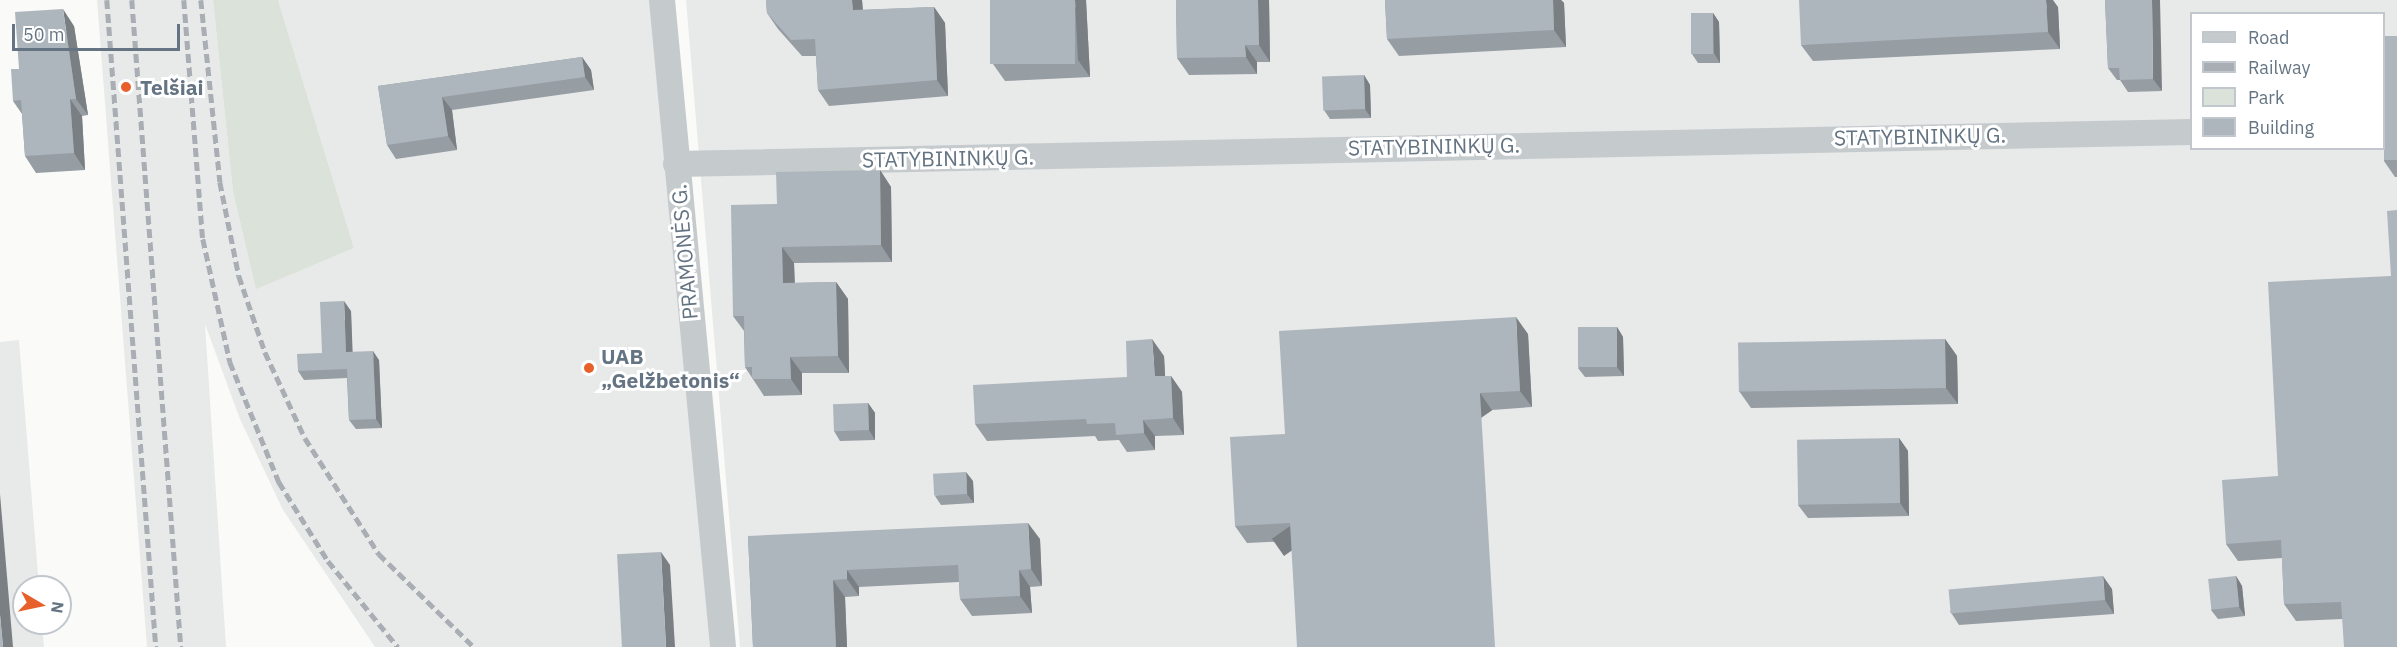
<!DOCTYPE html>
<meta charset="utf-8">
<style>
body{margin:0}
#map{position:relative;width:2397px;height:647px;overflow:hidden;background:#fafaf8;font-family:"IBM Plex Sans",sans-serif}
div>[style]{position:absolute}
.built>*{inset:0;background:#e8e9e9}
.green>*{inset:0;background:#dbe2d9}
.minor>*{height:26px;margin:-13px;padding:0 13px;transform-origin:13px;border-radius:13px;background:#c5cacd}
.rail>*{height:4.5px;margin-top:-2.25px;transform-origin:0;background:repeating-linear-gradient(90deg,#a8aeb4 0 9px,transparent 0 13.5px)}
.wall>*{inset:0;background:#969da3}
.shaded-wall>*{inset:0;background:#7a7f84;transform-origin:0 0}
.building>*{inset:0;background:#aeb6bd;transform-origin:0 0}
.dots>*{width:16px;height:16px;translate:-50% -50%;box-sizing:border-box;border:3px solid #fff;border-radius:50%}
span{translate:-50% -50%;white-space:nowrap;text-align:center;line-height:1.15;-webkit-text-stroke:6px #fff;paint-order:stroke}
.poi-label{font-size:21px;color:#647483;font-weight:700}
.left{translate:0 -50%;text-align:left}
.street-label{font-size:21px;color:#647483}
.legend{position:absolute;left:2190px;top:12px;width:195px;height:138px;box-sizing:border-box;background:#fff;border:2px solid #c1c7cd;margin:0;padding:8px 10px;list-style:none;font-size:18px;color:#647483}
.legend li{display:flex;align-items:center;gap:12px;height:30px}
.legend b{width:30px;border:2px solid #c1c7cd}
.north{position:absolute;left:12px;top:575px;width:60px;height:60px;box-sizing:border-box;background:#fff;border:2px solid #c1c7cd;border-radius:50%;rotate:99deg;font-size:16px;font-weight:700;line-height:24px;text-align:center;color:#647483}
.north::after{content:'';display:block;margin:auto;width:21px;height:27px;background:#e7602b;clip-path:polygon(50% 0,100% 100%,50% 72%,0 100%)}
.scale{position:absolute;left:12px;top:24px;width:168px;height:27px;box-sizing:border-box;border:3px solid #647483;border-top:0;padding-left:8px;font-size:18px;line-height:21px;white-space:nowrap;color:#647483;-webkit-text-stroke:4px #fff;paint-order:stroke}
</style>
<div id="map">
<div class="built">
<i style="clip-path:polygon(97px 0,213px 0,233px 192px,256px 288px,354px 248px,278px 0,652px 0,710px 647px,375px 647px,283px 510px,240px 419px,205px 324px,226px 647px,147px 647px)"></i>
<i style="clip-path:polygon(evenodd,686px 0,2397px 0,2397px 647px,740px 647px,686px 0,2192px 14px,2384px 14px,2384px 148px,2192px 148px,2192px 14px)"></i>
<i style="clip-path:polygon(19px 340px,39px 587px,24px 587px,24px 623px,42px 623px,44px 647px,0 647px,0 342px)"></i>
</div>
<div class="green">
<i style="clip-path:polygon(213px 0,278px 0,354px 248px,256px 289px,233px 192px)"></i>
</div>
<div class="minor">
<i style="left:662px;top:0;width:650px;rotate:84.61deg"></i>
<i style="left:676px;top:164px;width:1516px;rotate:-1.21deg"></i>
</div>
<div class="rail">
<i style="left:107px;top:0;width:649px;rotate:85.67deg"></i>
<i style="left:132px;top:0;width:649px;rotate:85.67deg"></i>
<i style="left:184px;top:0;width:240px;rotate:85.5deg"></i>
<i style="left:203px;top:239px;width:126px;rotate:77.6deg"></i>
<i style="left:230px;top:362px;width:130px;rotate:67.8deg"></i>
<i style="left:279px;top:482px;width:93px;rotate:58.2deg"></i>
<i style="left:328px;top:561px;width:111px;rotate:50.9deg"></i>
<i style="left:201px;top:0;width:183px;rotate:84deg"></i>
<i style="left:220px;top:182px;width:96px;rotate:78.6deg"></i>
<i style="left:239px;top:276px;width:80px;rotate:71.1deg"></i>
<i style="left:265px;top:352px;width:95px;rotate:65.1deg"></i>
<i style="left:305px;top:438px;width:138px;rotate:57.5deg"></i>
<i style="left:379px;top:554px;width:133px;rotate:44.4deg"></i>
</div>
<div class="wall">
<i style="clip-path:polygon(766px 0,862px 0,863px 10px,934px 7px,945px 23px,948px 96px,829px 106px,818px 90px,816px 56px,802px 56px,778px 29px,767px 13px)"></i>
<i style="clip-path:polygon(1086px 0,1090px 77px,1005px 81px,993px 64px)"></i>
<i style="clip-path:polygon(1176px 0,1269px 0,1270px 62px,1257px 62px,1257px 74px,1189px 75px,1177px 58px)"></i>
<i style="clip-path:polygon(1385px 0,1561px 0,1564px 3px,1566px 47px,1399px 56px,1387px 39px)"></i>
<i style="clip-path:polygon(2105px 0,2162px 91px,2128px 92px,2120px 80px,2117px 80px,2108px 68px)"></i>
<i style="clip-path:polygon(2058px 7px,2060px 49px,1813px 61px,1801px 45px)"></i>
<i style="clip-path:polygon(1713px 13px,1719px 22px,1720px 63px,1698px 63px,1692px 54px)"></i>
<i style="clip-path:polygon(74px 26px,88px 115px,82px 116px,85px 170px,36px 173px,25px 156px,22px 114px,13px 101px,19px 69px)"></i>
<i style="clip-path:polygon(2397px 36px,2397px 177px,2395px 177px,2384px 161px)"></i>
<i style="clip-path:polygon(582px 57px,591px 70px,594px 90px,452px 110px,457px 150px,396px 159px,387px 145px,378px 86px)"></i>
<i style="clip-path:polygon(1364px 75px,1370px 85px,1371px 118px,1330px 119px,1324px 110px)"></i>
<i style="clip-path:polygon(880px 170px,891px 187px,892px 262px,794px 263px,795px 283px,836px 282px,848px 299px,849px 373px,802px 373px,802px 395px,764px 396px,745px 367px,744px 331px,733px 316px,777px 204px)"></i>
<i style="clip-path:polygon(2397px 210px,2397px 647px,2342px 619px,2296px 621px,2284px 604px,2282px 558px,2238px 561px,2226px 544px,2278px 476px,2391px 276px)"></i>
<i style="clip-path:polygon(351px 311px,352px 352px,379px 360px,382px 428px,356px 429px,349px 420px,347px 378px,304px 380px,298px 371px,322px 353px)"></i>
<i style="clip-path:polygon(1617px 327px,1623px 337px,1624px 376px,1585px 377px,1578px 368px)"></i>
<i style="clip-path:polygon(1528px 334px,1532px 407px,1492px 410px,1291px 541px,1247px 543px,1235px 526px,1285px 434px)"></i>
<i style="clip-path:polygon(1945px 339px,1957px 356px,1958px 404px,1751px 408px,1739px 391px)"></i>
<i style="clip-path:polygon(1164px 356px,1165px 376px,1171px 376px,1182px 392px,1184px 435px,1155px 436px,1155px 450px,1127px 452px,1119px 440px,1098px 441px,1095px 436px,987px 441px,975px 424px,1127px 377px)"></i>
<i style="clip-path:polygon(868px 403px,875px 413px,875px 440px,840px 441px,834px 431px)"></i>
<i style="clip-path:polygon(1899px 438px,1908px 451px,1909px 516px,1808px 518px,1798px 505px)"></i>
<i style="clip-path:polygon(973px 481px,974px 503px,941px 505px,935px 496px)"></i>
<i style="clip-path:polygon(748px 536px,1040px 539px,1042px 586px,1030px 587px,1032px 613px,972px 616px,960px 599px,959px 582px,859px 587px,859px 596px,845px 597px,847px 647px,753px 647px)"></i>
<i style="clip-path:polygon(2236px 576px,2242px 586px,2245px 616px,2218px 619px,2211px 610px)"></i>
<i style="clip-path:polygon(2112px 589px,2114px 614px,1959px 625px,1950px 611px)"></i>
</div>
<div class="shaded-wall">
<i style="clip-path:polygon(852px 0,862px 0,864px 27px,853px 10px)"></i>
<i style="clip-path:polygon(1075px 0,1086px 0,1090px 77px,1078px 60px)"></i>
<i style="clip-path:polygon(1258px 0,1269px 0,1270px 62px,1259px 45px)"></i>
<i style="clip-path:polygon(1553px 0,1561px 0,1564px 3px,1566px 47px,1554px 30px)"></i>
<i style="clip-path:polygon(2046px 0,2053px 0,2058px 7px,2060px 49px,2048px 32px)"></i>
<i style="clip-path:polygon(2152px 0,2160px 0,2162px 91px,2153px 79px)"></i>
<i style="clip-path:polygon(934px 7px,945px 23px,948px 96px,937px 80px)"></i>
<i style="clip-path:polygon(63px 9px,74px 26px,88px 115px,76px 99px)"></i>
<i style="clip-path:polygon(1713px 13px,1719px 22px,1720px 63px,1714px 53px)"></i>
<i style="clip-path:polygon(1245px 45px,1257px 62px,1257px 74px,1246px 57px)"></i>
<i style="clip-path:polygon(582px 57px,591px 70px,594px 90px,585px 77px)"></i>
<i style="clip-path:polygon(1364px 75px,1370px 85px,1371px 118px,1365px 109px)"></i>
<i style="clip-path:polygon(442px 97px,452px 110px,457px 150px,448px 136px)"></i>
<i style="clip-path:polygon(70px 99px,82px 116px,85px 170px,74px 153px)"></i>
<i style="clip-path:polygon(880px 170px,891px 187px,892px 262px,881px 245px)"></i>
<i style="clip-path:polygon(782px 247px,794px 263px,795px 300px,783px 283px)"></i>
<i style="clip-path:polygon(836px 282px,848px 299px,849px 373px,838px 356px)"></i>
<i style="clip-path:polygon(344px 301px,351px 311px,353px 361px,346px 352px)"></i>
<i style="clip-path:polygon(1516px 317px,1528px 334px,1532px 407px,1520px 391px)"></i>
<i style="clip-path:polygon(1617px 327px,1623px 337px,1624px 376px,1617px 367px)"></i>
<i style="clip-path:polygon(1152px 339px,1164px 356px,1166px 393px,1155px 376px)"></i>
<i style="clip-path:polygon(1945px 339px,1957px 356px,1958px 404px,1946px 388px)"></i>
<i style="clip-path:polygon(373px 351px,379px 360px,382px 428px,376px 419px)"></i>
<i style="clip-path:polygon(790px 357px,802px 373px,802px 395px,791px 379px)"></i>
<i style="clip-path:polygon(1171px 376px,1182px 392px,1184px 435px,1173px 418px)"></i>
<i style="left:1480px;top:393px;width:21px;height:254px;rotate:55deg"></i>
<i style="clip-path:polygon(868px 403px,875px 413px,875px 440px,869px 430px)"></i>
<i style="clip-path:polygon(1143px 420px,1155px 436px,1155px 450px,1144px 433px)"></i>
<i style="clip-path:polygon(1899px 438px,1908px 451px,1909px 516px,1900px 503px)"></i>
<i style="clip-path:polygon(966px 472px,973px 481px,974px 503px,967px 494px)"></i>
<i style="clip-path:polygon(0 494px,13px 647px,3px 647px,0 615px)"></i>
<i style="clip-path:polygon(1028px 523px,1040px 539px,1042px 586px,1031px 569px)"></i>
<i style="clip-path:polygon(661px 552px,670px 565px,675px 647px,666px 647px)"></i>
<i style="clip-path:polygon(847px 570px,859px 587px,859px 596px,847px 579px)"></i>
<i style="clip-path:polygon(1019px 570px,1030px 587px,1032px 613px,1020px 596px)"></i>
<i style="clip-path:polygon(2103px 576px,2112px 589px,2114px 614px,2105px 600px)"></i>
<i style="clip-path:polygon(2236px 576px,2242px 586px,2245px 616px,2239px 607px)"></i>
<i style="clip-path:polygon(833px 580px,845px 597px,847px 647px,836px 647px)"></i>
</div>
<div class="building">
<i style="clip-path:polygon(766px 0,852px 0,853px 10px,934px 7px,937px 80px,818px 90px,815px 39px,791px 40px,767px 13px)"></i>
<i style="left:990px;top:0;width:85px;height:64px"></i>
<i style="clip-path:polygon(1176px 0,1258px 0,1259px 45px,1245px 45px,1246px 57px,1177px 58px)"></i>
<i style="clip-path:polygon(1385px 0,1553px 0,1554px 30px,1387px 39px)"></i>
<i style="clip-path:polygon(1799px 0,2046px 0,2048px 32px,1801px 45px)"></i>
<i style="clip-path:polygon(2105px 0,2152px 0,2153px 79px,2120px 80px,2119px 68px,2108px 68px)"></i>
<i style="clip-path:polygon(63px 9px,76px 99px,70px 99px,74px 153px,25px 156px,21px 100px,13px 101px,11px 69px,19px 69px,15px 12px)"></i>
<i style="left:1691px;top:13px;width:22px;height:41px"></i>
<i style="left:2397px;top:36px;width:124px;height:13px;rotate:90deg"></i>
<i style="clip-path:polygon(582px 57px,585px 77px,442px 97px,448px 136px,387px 145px,378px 86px)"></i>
<i style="left:1364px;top:75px;width:34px;height:42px;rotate:88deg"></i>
<i style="clip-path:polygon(880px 170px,881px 245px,782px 247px,783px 283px,836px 282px,838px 356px,790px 357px,791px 379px,752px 379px,752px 367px,745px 367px,744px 316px,733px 316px,731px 205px,777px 204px,776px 172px)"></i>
<i style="clip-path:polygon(2397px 210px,2397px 647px,2344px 647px,2341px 602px,2284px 604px,2281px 540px,2226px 544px,2222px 480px,2278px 476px,2268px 282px,2391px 276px,2387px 211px)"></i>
<i style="clip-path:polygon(344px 301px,346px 352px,373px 351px,376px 419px,349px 420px,347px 369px,298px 371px,297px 354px,322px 353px,320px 302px)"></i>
<i style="clip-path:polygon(1516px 317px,1520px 391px,1480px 393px,1495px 647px,1297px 647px,1290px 523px,1235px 526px,1230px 437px,1285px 434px,1279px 331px)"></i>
<i style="left:1617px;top:327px;width:40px;height:39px;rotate:90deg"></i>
<i style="clip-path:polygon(1152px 339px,1155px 376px,1171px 376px,1173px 418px,1143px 420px,1144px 433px,1116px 435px,1115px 423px,1087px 424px,1086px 419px,975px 424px,973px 385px,1127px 377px,1126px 341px)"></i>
<i style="left:1945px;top:339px;width:49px;height:207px;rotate:89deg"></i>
<i style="left:868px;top:403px;width:27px;height:35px;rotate:88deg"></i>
<i style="left:1899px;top:438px;width:65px;height:102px;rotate:89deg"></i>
<i style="left:966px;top:472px;width:22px;height:33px;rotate:87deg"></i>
<i style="clip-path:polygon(1028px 523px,1031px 569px,1019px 570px,1020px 596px,960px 599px,958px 565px,847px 570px,847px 579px,833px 580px,836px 647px,753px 647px,748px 536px)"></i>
<i style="left:661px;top:552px;width:95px;height:44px;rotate:87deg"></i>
<i style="left:2103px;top:576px;width:24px;height:155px;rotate:85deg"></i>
<i style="left:2236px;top:576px;width:31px;height:28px;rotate:84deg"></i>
<i style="clip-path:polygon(0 615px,3px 647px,0 647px)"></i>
</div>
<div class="dots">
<i style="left:126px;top:87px;background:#e7602b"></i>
<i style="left:589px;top:368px;background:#e7602b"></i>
</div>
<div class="poi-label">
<span class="left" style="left:140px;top:87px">Telšiai</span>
<span class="left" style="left:601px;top:368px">UAB<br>„Gelžbetonis“</span>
</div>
<div class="street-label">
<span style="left:1920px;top:136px;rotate:-1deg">STATYBININKŲ G.</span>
<span style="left:1434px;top:146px;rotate:-1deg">STATYBININKŲ G.</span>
<span style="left:948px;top:158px;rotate:-1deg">STATYBININKŲ G.</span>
<span style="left:684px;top:252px;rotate:-95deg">PRAMONĖS G.</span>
</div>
<ul class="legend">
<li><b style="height:8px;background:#c5cacd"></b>Road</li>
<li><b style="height:8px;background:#a8aeb4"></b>Railway</li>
<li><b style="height:16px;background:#dbe2d9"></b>Park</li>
<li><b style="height:16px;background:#aeb6bd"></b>Building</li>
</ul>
<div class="north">N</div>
<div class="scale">50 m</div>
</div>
